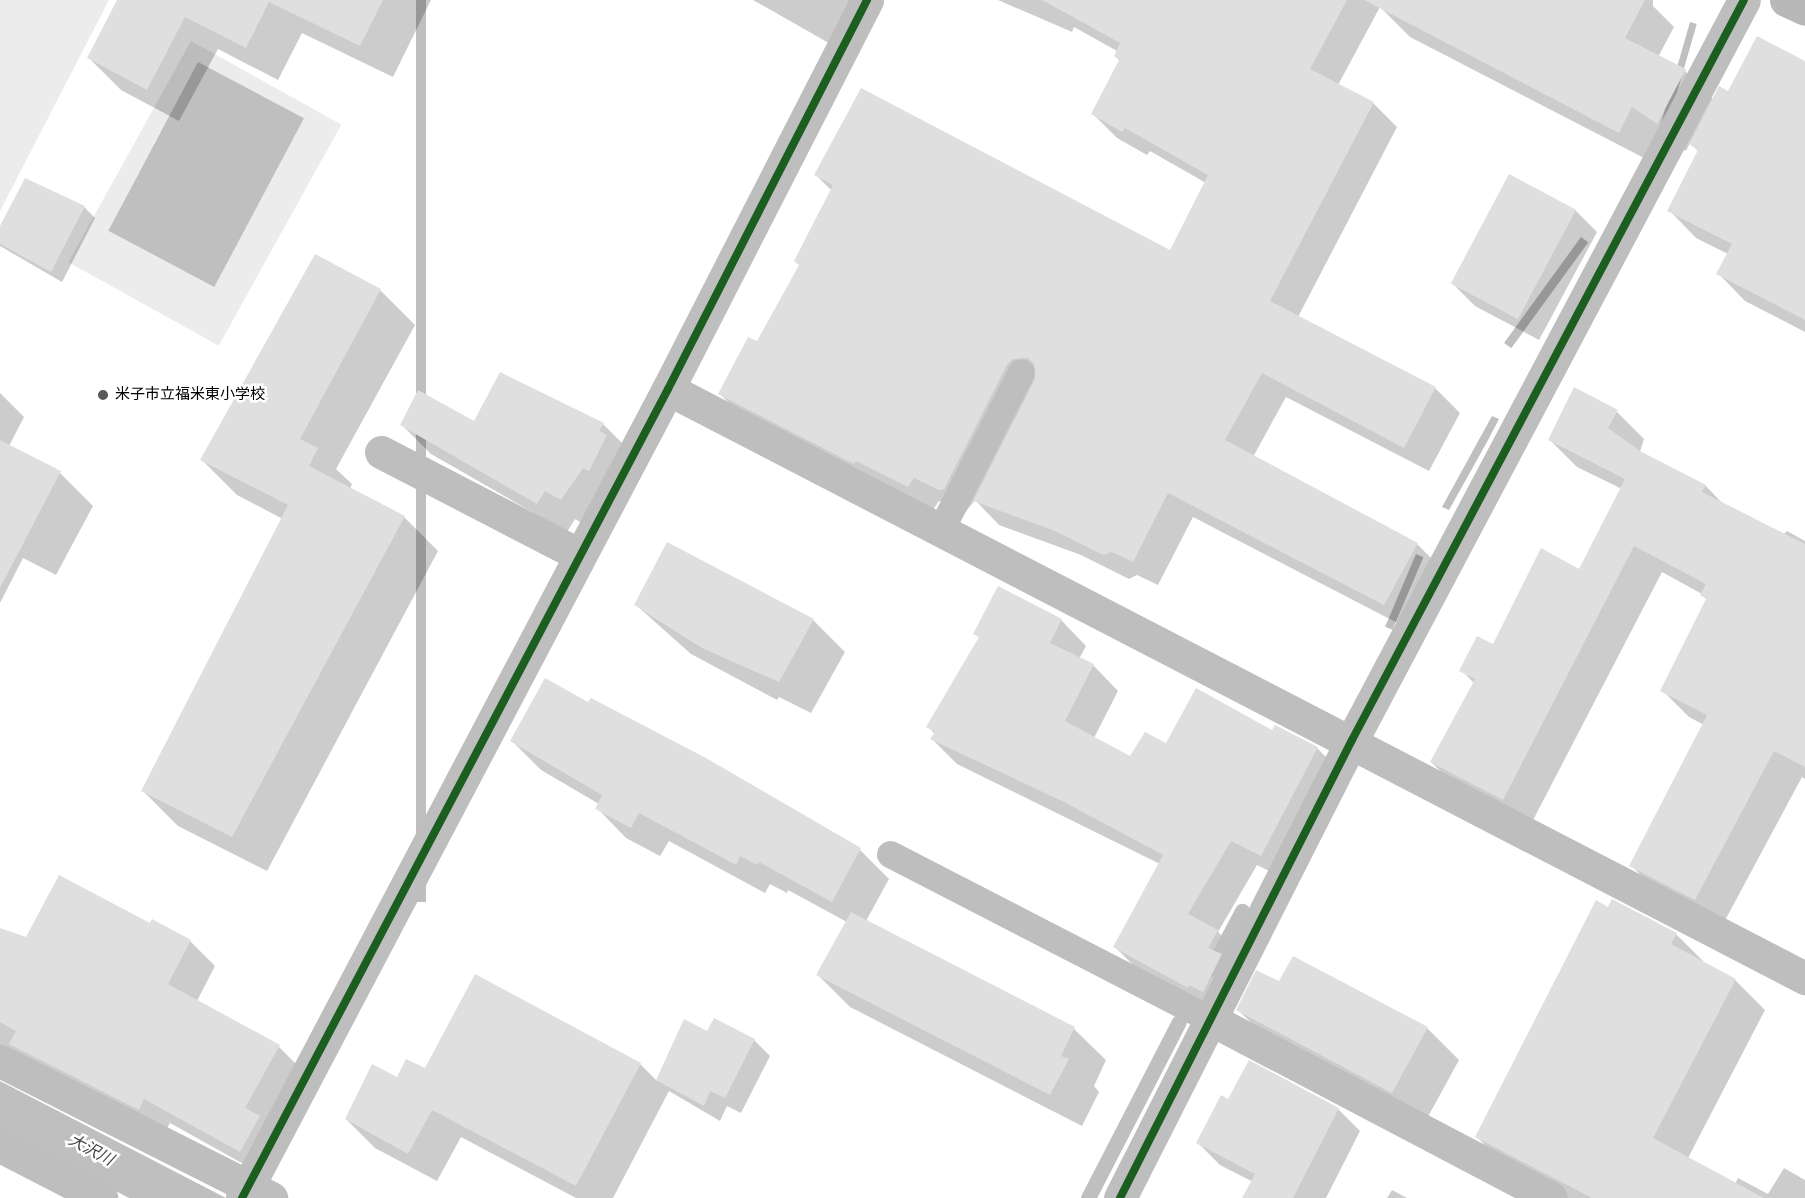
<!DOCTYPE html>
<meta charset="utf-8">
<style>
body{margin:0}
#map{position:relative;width:1805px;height:1198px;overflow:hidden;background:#fff;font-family:"DejaVu Sans","Noto Sans JP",sans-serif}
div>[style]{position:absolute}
.green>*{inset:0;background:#ececec;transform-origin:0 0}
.water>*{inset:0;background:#bfbfbf;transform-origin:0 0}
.shadow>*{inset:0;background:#0003}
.stream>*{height:15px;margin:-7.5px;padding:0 7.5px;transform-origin:7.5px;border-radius:7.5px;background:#bfbfbf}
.building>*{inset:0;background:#dfdfdf;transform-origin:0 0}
.lane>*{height:27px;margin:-13.5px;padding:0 13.5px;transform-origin:13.5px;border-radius:13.5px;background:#bebebe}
.street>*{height:33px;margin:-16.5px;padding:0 16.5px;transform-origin:16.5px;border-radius:16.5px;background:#bebebe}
.secondary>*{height:33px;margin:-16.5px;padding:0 16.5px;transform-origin:16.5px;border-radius:16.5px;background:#b8b8b8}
.cycleway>*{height:8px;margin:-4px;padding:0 4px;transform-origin:4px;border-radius:4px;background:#1b5e20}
.dots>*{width:16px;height:16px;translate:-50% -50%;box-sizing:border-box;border:3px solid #fff;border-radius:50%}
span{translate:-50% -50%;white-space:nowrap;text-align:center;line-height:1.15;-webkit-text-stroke:5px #fff;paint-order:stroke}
.poi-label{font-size:15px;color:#000}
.left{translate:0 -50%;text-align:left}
.water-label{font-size:16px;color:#444;font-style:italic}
</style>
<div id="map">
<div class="green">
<i style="clip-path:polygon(0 0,109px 0,0 211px)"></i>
<i style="left:191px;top:41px;width:172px;height:253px;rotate:29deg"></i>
</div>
<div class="water">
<i style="left:416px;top:0;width:10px;height:902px"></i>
<i style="left:1690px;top:22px;width:7px;height:124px;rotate:16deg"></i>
<i style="left:198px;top:62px;width:120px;height:191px;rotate:28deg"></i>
<i style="left:1581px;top:237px;width:9px;height:131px;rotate:36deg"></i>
<i style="clip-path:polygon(1492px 416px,1499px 419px,1487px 442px,1449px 510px,1442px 507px)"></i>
<i style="left:1416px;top:554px;width:8px;height:79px;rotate:23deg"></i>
<i style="clip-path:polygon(0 1081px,226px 1198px,129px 1198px,0 1130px)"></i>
</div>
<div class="shadow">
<i style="clip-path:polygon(119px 0,431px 0,393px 77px,302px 33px,278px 80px,218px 49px,179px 121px,121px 90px,89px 58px)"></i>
<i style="clip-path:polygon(753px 0,859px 0,834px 46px)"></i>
<i style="clip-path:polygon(998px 0,1653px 0,1653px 6px,1674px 27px,1658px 57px,1685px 71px,1714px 100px,1805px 63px,1805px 332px,1745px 301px,1718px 273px,1728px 254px,1696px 238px,1669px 210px,1699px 152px,1690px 143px,1686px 151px,1661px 135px,1648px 160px,1410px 37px,1380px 7px,1338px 85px,1373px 103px,1397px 127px,1298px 317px,1435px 388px,1460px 413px,1429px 471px,1286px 397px,1253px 457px,1417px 544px,1442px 569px,1409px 629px,1193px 517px,1158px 585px,1137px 575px,1129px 579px,1081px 555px,999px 525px,975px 500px,964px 514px,939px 501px,933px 510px,744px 418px,720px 394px,757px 343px,800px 266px,832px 191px,816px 175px,1171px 252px,1206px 183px,1150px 151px,1147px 155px,1117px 138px,1093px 114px,1121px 61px,1117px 51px,1074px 27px,1072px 32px)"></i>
<i style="clip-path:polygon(26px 180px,84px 207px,95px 218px,62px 282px,0 246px,0 229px)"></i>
<i style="clip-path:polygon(1575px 210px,1597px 232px,1539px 340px,1475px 306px,1453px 284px)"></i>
<i style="clip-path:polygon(315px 256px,380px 290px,415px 325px,336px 469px,352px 484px,350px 489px,404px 517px,438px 551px,267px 871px,178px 826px,143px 791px,283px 519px,237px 495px,202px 460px)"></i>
<i style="clip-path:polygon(0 393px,24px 417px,9px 446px,60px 473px,93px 506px,56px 575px,23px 558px,0 603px)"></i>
<i style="clip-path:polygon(1617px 412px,1644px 439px,1640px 452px,1706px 486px,1724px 505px,1783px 535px,1787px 531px,1805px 541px,1805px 779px,1802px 777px,1722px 926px,1658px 893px,1631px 865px,1704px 725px,1689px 717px,1662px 690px,1707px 600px,1702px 594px,1662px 572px,1530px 826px,1459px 789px,1431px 762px,1474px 683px,1461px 670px,1580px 571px,1622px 489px,1577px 467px,1549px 439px)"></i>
<i style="clip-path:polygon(475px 423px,603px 424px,632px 453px,591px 528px,575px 519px,567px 532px,431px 454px,402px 425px)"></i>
<i style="clip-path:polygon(636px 605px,813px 620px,845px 652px,811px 713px,779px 697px,777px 700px,691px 654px)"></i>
<i style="clip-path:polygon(1061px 620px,1086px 646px,1079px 659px,1093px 665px,1118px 691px,1094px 738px,1131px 758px,1167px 745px,1273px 732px,1317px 748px,1342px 773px,1287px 880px,1257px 865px,1218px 932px,1242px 957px,1215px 1009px,1140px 972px,1115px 947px,1160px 864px,957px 764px,932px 739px,935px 734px,928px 727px,980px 638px,975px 634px)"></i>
<i style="clip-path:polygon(512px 741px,860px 850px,889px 879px,866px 921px,1074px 1029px,1106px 1060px,1094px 1086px,1099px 1092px,1082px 1126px,850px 1007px,818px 975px,847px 922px,788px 890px,787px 893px,770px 884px,765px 893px,669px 841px,660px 856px,626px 838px,597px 808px,599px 804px,541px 770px)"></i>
<i style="clip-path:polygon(1612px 901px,1676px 934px,1706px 964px,1735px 980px,1765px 1010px,1688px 1158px,1735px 1184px,1738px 1178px,1768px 1194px,1784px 1168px,1805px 1180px,1805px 1198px,1567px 1198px,1507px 1167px,1477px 1137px)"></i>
<i style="clip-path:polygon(153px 921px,190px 941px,215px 966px,197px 1001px,279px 1047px,304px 1072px,265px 1176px,170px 1123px,164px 1134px,0 1050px,0 934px,27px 939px,150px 925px)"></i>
<i style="clip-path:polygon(1280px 983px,1427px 1028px,1459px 1060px,1424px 1124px,1270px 1041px,1238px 1010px)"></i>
<i style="clip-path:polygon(685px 1022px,708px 1033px,754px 1040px,770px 1056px,741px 1113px,727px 1106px,720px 1121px,669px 1091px,613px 1198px,576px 1198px,461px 1137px,437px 1181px,375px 1148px,346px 1119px,398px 1079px,425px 1070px,640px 1064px,657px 1081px)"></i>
<i style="clip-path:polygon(1229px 1101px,1338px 1109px,1360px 1131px,1326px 1198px,1284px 1198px,1220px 1165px,1198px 1143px)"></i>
<i style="clip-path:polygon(1392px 1190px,1407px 1198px,1387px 1198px)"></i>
</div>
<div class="stream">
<i style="left:1211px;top:969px;width:66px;rotate:-61.9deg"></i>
<i style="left:1088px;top:1198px;width:198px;rotate:-62.7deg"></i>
</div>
<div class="building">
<i style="clip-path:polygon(117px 0,383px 0,360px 46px,269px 2px,246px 48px,185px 17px,147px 90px,87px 58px)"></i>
<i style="clip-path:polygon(1042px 0,1347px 0,1310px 69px,1374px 102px,1270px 301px,1436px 387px,1404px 448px,1262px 373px,1225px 440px,1418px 543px,1384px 605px,1168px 493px,1133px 562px,1112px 552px,1103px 555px,1055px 531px,973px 501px,1035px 379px,1034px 364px,1028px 358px,1013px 359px,1007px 365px,944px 489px,939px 490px,914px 478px,908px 487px,856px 461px,854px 464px,718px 394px,748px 337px,757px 341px,799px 265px,794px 261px,833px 185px,814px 175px,861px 88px,1170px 250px,1208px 175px,1125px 128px,1122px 132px,1091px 114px,1119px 60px,1114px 56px,1120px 43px)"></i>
<i style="clip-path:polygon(1364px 0,1645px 0,1625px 38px,1686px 69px,1657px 124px,1632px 107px,1619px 133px)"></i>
<i style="clip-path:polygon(1757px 36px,1805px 61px,1805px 320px,1716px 274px,1732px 244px,1667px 211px,1698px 150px,1689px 144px,1719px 86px,1728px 91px)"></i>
<i style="left:1509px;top:174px;width:76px;height:124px;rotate:28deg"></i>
<i style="clip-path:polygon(25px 178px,85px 206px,51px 272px,0 244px,0 226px)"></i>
<i style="clip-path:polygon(315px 254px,381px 289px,300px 439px,318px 448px,309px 466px,405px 516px,232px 837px,141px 791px,288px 505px,200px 460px)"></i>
<i style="clip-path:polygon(500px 372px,604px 423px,599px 431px,607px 435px,589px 471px,583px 468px,561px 500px,545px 491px,537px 504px,400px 425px,418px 390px,474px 421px)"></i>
<i style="clip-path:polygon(1574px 387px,1618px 410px,1608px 428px,1640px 451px,1706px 485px,1702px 492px,1805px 544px,1805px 767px,1774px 751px,1695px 900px,1629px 866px,1707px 715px,1660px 691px,1706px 599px,1700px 595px,1706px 584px,1634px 546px,1503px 800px,1430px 762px,1475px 679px,1459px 671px,1477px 636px,1493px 644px,1541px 548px,1579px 569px,1625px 479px,1548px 440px)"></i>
<i style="clip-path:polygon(0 440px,61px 471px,0 588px)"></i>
<i style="clip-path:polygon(667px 542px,814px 619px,779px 682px,702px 648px,634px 605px)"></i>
<i style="clip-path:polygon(998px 586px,1062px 619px,1050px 643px,1094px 664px,1065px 721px,1130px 756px,1145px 732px,1166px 743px,1196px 688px,1272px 730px,1275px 725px,1318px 747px,1261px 856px,1231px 841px,1188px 914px,1218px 930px,1208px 948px,1222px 954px,1203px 992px,1189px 985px,1188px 988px,1113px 947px,1163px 855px,1064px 802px,930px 739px,935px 732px,926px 727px,979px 637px,973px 634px)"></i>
<i style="clip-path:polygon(545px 678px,588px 702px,591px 698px,706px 758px,861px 848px,832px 902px,759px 862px,757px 865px,740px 856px,736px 865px,639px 813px,631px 828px,595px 809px,602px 795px,510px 741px)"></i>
<i style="clip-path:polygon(59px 875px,150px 923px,152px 919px,191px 940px,168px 984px,280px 1045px,245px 1108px,260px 1116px,240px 1152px,144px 1099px,139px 1110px,9px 1044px,16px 1031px,0 1022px,0 928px,26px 937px)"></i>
<i style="clip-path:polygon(1612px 899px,1677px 933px,1671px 944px,1736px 979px,1653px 1138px,1764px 1198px,1592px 1198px,1475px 1137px,1596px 900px,1608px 907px)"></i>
<i style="clip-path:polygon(851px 912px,1075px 1027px,1061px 1056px,1069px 1059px,1050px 1095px,816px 975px)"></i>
<i style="clip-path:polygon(1293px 956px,1428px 1027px,1392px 1093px,1236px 1010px,1256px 970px,1279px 981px)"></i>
<i style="clip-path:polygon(475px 974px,641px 1063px,576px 1186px,432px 1110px,408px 1154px,345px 1119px,372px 1064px,397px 1077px,406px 1059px,425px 1068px)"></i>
<i style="clip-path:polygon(714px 1018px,755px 1039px,725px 1098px,710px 1091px,704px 1106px,656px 1080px,684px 1019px,707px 1031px)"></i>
<i style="clip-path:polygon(1249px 1060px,1339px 1108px,1293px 1198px,1242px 1198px,1255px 1174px,1196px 1143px,1221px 1095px,1228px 1099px)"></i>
</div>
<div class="lane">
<i style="left:941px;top:529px;width:176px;rotate:-63deg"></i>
<i style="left:890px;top:854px;width:360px;rotate:27.3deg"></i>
</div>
<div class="street">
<i style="left:668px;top:389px;width:1281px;rotate:27.39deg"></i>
<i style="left:381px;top:452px;width:222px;rotate:27.4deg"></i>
<i style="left:1210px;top:1019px;width:385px;rotate:27.7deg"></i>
<i style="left:0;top:1061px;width:304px;rotate:26.8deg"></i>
<i style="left:0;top:1146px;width:114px;rotate:27.2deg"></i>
<i style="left:242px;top:1198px;width:914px;rotate:-62.23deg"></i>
<i style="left:668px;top:389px;width:437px;rotate:-62.9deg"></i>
<i style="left:1120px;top:1198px;width:513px;rotate:-63.14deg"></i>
<i style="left:1352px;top:740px;width:837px;rotate:-62.09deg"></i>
</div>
<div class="secondary">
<i style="left:1786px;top:0;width:21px;rotate:25deg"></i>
</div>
<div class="cycleway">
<i style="left:242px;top:1198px;width:914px;rotate:-62.23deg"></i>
<i style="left:668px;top:389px;width:437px;rotate:-62.9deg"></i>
<i style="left:1120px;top:1198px;width:513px;rotate:-63.14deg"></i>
<i style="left:1352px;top:740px;width:837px;rotate:-62.09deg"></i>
</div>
<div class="dots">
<i style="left:103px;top:395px;background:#595959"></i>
</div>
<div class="poi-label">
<span class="left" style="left:115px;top:395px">米子市立福米東小学校</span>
</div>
<div class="water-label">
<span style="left:91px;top:1150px;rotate:28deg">大沢川</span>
</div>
</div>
